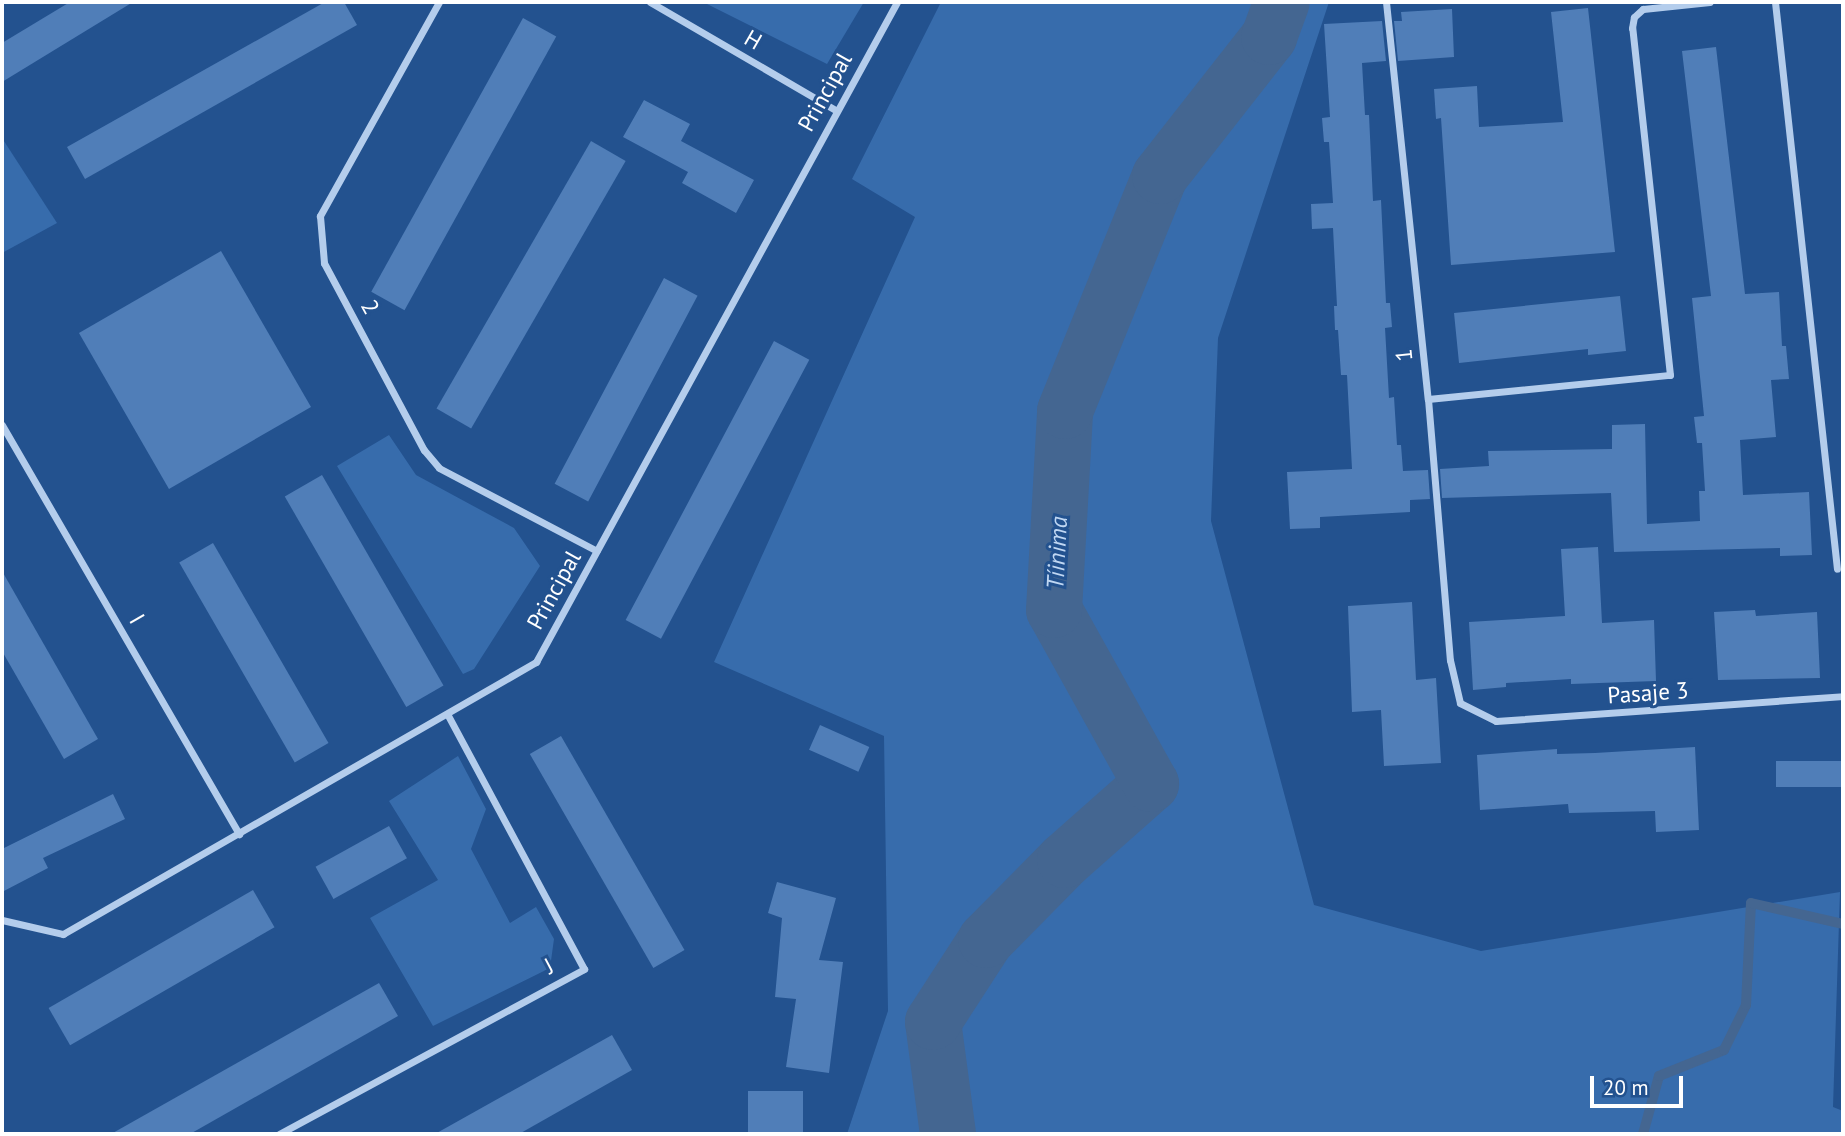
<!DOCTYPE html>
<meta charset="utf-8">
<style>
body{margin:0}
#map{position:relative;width:1845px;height:1136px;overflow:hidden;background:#23528f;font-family:"PT Sans",sans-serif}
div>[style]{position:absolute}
.green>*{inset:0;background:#376cac}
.stream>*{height:10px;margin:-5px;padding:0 5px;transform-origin:5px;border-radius:5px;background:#446691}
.river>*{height:56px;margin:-28px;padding:0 28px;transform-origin:28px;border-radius:28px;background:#446691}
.building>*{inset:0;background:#507eb8;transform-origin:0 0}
.street>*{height:7px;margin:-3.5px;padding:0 3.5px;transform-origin:3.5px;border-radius:3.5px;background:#b4cdec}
span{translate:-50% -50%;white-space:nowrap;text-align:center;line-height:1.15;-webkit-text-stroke:6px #23528f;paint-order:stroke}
.street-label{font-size:23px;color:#fff}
.water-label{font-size:24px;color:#c0d7f3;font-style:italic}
.frame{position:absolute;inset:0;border:4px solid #fff;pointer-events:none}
.scale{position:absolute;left:1590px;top:1076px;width:93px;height:32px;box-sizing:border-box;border:4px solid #fff;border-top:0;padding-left:9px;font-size:21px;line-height:24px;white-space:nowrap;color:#fff;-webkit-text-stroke:5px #23528f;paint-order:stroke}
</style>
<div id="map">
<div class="green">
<i style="clip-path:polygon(703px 2px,864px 2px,827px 64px)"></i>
<i style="clip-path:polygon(941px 2px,1329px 2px,1218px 338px,1211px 521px,1314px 905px,1481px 951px,1840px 892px,1833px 1107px,1843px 1111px,1843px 1134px,847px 1134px,888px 1011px,884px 736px,714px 662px,915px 217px,852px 179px)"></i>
<i style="clip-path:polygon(2px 138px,57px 223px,2px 253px)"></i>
<i style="clip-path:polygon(389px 435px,416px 475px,514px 528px,540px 566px,474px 669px,463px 674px,337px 466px)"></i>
<i style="clip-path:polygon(458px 756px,486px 809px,471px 849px,510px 923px,536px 907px,554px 939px,550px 968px,433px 1026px,370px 918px,438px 880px,389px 801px)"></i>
</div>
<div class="stream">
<i style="left:1643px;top:1134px;width:60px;rotate:-74.6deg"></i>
<i style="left:1659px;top:1076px;width:70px;rotate:-21.8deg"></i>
<i style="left:1724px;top:1050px;width:50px;rotate:-63.9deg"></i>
<i style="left:1746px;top:1005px;width:102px;rotate:-87.2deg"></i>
<i style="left:1751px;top:903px;width:94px;rotate:12.9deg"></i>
</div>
<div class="river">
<i style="left:948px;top:1134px;width:113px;rotate:-97.6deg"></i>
<i style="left:933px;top:1022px;width:98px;rotate:-57.1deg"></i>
<i style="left:986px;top:940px;width:112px;rotate:-45.4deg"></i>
<i style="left:1065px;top:860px;width:115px;rotate:-41.5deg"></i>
<i style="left:1151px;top:784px;width:199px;rotate:-119.1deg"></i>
<i style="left:1054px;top:610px;width:199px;rotate:-86.8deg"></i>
<i style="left:1065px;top:411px;width:253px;rotate:-68deg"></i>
<i style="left:1160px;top:176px;width:177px;rotate:-51.9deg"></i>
<i style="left:1269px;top:37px;width:37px;rotate:-70deg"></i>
</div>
<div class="building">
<i style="clip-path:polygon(70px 2px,133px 2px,2px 82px,2px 43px)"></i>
<i style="clip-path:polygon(325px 2px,344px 2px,357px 25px,85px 179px,67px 147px)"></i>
<i style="clip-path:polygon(1588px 8px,1615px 252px,1451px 265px,1441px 118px,1436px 119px,1434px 89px,1477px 86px,1479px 127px,1563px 122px,1551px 12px)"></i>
<i style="clip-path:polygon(1452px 9px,1454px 57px,1398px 61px,1394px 21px,1402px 21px,1401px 12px)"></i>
<i style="left:523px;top:18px;width:38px;height:313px;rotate:29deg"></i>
<i style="clip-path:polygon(1382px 21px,1386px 61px,1362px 63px,1365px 115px,1369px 115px,1373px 201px,1381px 200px,1386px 303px,1390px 303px,1392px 327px,1385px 328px,1389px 398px,1394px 397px,1397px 445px,1401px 445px,1403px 471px,1428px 470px,1430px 499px,1410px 500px,1410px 512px,1320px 517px,1320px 528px,1290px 529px,1287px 472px,1352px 469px,1347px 375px,1341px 375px,1338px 330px,1335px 330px,1334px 306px,1337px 306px,1333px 228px,1312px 229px,1311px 204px,1333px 203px,1329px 142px,1324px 142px,1322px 118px,1330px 117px,1324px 24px)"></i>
<i style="clip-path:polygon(1716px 47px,1745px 294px,1779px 292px,1782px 346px,1786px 346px,1789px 379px,1771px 380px,1776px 437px,1740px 440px,1743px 495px,1809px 492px,1812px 555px,1780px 556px,1780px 548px,1614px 552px,1611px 493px,1442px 498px,1440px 469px,1489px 466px,1488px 451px,1612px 449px,1612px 425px,1645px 424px,1647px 524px,1700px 521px,1699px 491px,1705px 491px,1702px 443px,1697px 443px,1694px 417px,1704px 416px,1692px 298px,1711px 296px,1682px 51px)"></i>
<i style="clip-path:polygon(644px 100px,690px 124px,681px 141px,754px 180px,736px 213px,682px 183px,688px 172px,623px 137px)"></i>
<i style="left:591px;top:141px;width:40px;height:309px;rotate:30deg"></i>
<i style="left:221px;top:251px;width:180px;height:164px;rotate:60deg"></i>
<i style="left:664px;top:278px;width:38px;height:233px;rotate:28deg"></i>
<i style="clip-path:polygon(1620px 296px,1626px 351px,1588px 355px,1588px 349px,1459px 363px,1454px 313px)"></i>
<i style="left:774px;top:341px;width:40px;height:316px;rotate:28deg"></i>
<i style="left:322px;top:475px;width:243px;height:43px;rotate:60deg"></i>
<i style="left:213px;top:543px;width:231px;height:39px;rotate:60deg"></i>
<i style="clip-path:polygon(1598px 547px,1602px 623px,1654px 620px,1656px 681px,1571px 684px,1571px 679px,1506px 683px,1506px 687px,1473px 690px,1469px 622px,1565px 616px,1561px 549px)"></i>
<i style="clip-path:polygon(2px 571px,98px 739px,64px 759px,2px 651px)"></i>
<i style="clip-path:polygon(1412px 602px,1416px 680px,1436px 678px,1441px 763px,1384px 766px,1381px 710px,1352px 712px,1348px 606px)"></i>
<i style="clip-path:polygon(1755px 610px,1756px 616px,1817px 612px,1820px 678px,1718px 680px,1714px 612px)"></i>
<i style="left:820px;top:725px;width:54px;height:27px;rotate:24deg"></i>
<i style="left:561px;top:736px;width:247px;height:36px;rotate:60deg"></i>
<i style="clip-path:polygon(1695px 747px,1699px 830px,1656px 832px,1655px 811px,1569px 813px,1568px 804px,1480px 810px,1477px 755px,1557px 749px,1557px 754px,1595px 753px)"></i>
<i style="left:1843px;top:761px;width:26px;height:67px;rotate:90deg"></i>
<i style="clip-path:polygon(113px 794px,125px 819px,43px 858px,48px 868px,2px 892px,2px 849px)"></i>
<i style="left:389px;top:826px;width:37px;height:84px;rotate:61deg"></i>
<i style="clip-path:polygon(777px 882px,836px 898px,819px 960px,843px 962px,829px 1073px,786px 1067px,796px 999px,775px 997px,782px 918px,768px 913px)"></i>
<i style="left:253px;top:890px;width:43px;height:236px;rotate:60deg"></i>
<i style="clip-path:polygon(379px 983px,398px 1016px,190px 1134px,111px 1134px)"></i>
<i style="clip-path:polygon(612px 1035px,632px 1070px,519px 1134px,435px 1134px)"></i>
<i style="left:803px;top:1091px;width:43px;height:55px;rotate:90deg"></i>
</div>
<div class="street">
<i style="left:439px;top:2px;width:245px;rotate:119.1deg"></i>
<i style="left:320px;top:216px;width:47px;rotate:85.1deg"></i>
<i style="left:324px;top:263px;width:212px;rotate:61.9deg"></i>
<i style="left:424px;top:450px;width:23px;rotate:50deg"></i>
<i style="left:439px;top:468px;width:178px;rotate:27.7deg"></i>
<i style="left:650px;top:2px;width:216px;rotate:30.2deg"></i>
<i style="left:1386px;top:2px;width:399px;rotate:84deg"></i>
<i style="left:1428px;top:399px;width:262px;rotate:85.2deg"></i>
<i style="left:1450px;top:660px;width:44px;rotate:76.9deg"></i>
<i style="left:1460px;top:703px;width:40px;rotate:26.6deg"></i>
<i style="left:1496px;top:721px;width:348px;rotate:-4.1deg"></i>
<i style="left:1775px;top:2px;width:570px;rotate:83.76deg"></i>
<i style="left:1428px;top:399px;width:243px;rotate:-5.7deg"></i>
<i style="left:1670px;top:375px;width:349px;rotate:-96.2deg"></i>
<i style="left:1632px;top:28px;width:11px;rotate:-80deg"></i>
<i style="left:1634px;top:17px;width:12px;rotate:-42deg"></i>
<i style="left:1643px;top:9px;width:67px;rotate:-6deg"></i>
<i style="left:2px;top:425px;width:473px;rotate:59.9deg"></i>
<i style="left:2px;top:920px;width:63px;rotate:12.9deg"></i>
<i style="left:63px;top:934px;width:546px;rotate:-29.9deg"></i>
<i style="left:536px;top:662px;width:752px;rotate:-61.32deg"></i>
<i style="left:279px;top:1134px;width:347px;rotate:-28.4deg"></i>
<i style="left:584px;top:969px;width:289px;rotate:-118.2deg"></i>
</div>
<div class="street-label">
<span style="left:753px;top:40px;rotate:30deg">H</span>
<span style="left:825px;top:92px;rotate:-61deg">Principal</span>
<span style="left:370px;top:307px;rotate:61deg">2</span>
<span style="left:1404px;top:355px;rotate:-96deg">1</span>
<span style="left:554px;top:590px;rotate:-61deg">Principal</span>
<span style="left:137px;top:619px;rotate:60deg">I</span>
<span style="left:1648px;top:693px;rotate:-4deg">Pasaje 3</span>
<span style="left:549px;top:966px;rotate:-28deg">J</span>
</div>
<div class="water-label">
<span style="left:1057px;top:553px;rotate:-87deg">Tíinima</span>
</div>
<div class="frame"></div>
<div class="scale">20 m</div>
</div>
